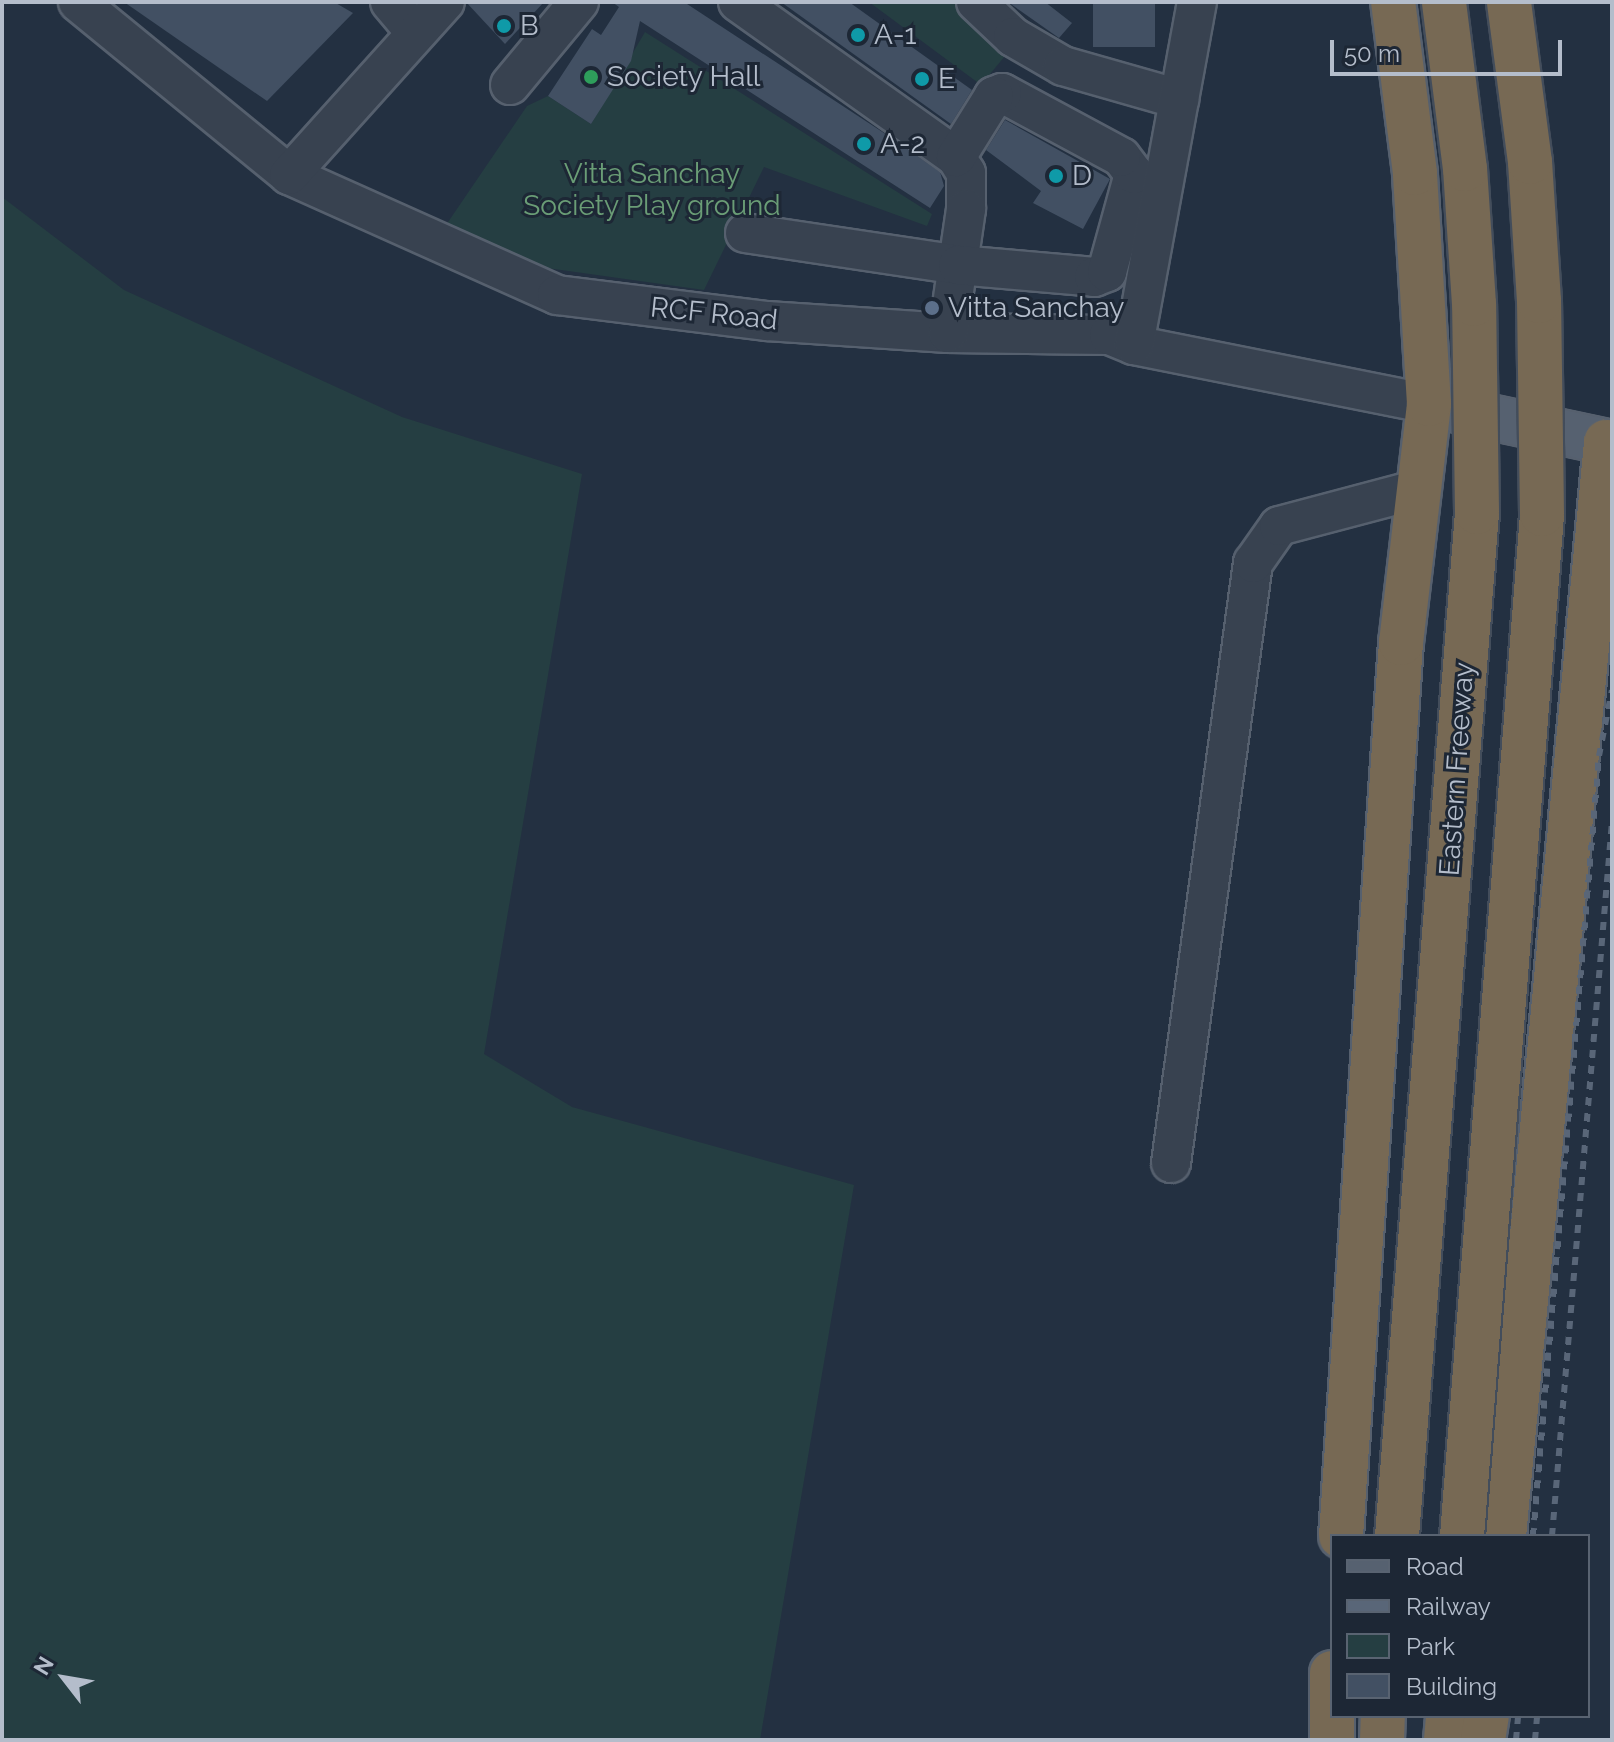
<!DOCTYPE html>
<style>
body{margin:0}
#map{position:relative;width:1614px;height:1742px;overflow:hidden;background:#233041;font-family:Raleway,sans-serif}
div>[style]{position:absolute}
.green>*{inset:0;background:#253e42}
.building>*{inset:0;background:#425063;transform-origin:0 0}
.roads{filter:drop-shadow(2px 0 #56606e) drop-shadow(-2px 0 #56606e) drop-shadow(0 2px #56606e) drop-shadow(0 -2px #56606e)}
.minor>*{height:38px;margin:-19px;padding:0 19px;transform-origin:19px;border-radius:19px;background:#384250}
.major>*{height:44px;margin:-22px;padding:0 22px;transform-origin:22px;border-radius:22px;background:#566170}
.highway>*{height:44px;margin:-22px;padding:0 22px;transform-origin:22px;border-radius:22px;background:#776954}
.rail>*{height:6px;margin-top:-3px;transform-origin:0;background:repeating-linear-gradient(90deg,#596678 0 8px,transparent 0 16px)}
.bridges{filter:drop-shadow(2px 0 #434d5b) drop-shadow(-2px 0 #434d5b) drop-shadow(0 2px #434d5b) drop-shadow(0 -2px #434d5b)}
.highway-bridge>*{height:44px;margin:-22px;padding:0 22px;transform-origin:22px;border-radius:22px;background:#776954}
.dots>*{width:22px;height:22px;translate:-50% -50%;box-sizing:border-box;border:4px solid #1d2735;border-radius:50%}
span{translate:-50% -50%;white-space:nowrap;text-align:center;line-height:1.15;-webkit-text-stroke:6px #1d2735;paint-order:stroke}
.poi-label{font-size:28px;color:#b4bdcb}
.left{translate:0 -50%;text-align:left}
.park-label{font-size:28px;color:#6a9d76}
.street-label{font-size:28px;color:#b4bdcb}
.frame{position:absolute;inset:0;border:4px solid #b4bdcb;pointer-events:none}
.legend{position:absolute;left:1330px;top:1534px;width:260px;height:184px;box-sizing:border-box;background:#1d2735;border:2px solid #596371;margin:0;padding:10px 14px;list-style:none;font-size:24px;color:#b4bdcb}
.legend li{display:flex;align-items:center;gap:16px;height:40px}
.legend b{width:40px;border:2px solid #596371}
.north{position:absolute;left:24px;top:1638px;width:80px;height:80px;-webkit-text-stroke:6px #1d2735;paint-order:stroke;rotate:301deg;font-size:22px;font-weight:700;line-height:32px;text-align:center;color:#b4bdcb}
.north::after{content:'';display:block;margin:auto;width:28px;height:36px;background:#b4bdcb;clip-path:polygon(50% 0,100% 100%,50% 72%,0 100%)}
.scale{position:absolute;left:1330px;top:40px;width:232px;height:36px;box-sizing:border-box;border:4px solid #b4bdcb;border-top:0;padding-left:10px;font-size:24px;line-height:28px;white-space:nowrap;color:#b4bdcb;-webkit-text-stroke:6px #1d2735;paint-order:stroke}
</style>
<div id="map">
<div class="green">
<i style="clip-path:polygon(869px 2px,970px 2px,1019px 39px,981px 85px)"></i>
<i style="clip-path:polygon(645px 32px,932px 214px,927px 226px,764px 167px,704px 290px,547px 268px,444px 228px,527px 106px,548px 96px,591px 124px)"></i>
<i style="clip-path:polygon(2px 197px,124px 290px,402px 417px,582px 474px,484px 1054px,572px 1107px,854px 1185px,760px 1740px,2px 1740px)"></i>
</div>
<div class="building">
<i style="clip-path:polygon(124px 2px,334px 2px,353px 13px,267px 101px)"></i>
<i style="clip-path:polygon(466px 2px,544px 2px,505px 44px)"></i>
<i style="clip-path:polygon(612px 2px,684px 2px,887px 135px,940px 172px,944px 186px,930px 208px,640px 21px,631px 61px,591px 124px,548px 96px,592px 29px,601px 35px,619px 7px)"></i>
<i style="clip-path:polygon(781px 2px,849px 2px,972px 90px,951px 124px)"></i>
<i style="clip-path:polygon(1008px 2px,1045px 2px,1072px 23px,1059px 38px)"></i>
<i style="left:1093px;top:2px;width:62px;height:45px"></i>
<i style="clip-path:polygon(1005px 120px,1110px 179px,1083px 229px,1033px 203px,1041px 191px,986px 150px)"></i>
</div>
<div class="roads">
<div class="minor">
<i style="left:78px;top:2px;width:273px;rotate:39.3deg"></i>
<i style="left:289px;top:175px;width:294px;rotate:24.1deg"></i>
<i style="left:557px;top:295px;width:212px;rotate:7.1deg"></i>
<i style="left:767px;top:321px;width:181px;rotate:3.8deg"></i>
<i style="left:948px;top:333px;width:161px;rotate:0.7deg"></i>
<i style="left:1109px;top:335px;width:27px;rotate:22deg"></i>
<i style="left:1134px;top:345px;width:301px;rotate:11.3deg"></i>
<i style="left:390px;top:2px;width:40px;rotate:50deg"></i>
<i style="left:738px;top:2px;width:267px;rotate:35.4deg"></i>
<i style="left:956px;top:157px;width:19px;rotate:58deg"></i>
<i style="left:966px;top:173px;width:36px;rotate:90deg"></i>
<i style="left:966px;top:209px;width:125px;rotate:98.3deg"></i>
<i style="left:976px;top:2px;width:51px;rotate:43.4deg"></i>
<i style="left:1013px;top:37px;width:58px;rotate:30.1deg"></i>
<i style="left:1063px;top:66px;width:121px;rotate:15.9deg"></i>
<i style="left:510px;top:85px;width:108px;rotate:-50.3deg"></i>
<i style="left:289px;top:175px;width:233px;rotate:-48deg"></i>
<i style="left:745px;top:233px;width:215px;rotate:8.5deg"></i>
<i style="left:958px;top:265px;width:137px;rotate:5deg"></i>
<i style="left:1094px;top:277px;width:14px;rotate:-21deg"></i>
<i style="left:1107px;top:272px;width:102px;rotate:-74.6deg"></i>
<i style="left:1134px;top:174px;width:21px;rotate:-127deg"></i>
<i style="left:1121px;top:157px;width:135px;rotate:-151.7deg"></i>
<i style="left:1002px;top:93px;width:9px;rotate:159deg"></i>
<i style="left:994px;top:96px;width:72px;rotate:121.9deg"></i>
<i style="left:1134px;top:345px;width:349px;rotate:-79.6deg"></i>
<i style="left:1171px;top:1163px;width:606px;rotate:-82.22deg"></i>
<i style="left:1253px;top:563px;width:45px;rotate:-54.9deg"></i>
<i style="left:1279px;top:526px;width:145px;rotate:-14.8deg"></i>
</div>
<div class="major">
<i style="left:1429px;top:404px;width:187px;rotate:12deg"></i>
</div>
<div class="highway">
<i style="left:1341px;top:1536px;width:895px;rotate:-86.16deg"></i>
<i style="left:1401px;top:643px;width:241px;rotate:-83.3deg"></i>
<i style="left:1429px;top:404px;width:231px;rotate:-93.5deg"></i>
<i style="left:1415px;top:173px;width:172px;rotate:-97.3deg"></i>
<i style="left:1504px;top:1536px;width:1099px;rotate:-84.67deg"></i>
<i style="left:1332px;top:1740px;width:67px;rotate:-90deg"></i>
<i style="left:1382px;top:1740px;width:24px;rotate:-88deg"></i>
<i style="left:1446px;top:1740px;width:24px;rotate:-85deg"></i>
<i style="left:1483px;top:1740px;width:24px;rotate:-81deg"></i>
</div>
</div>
<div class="rail">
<i style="left:1533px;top:1536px;width:783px;rotate:-85.16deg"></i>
<i style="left:1599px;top:756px;width:67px;rotate:-78.9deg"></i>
<i style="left:1552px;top:1536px;width:718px;rotate:-85.2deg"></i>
<i style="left:1516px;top:1740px;width:24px;rotate:-85deg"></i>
<i style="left:1535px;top:1740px;width:24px;rotate:-85deg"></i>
</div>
<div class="bridges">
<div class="highway-bridge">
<i style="left:1397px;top:1536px;width:1027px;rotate:-85.53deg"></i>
<i style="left:1477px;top:512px;width:208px;rotate:-90.8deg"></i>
<i style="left:1474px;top:304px;width:135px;rotate:-93.8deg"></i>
<i style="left:1465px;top:169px;width:168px;rotate:-97.2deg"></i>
<i style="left:1462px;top:1536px;width:1025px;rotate:-85.52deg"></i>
<i style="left:1542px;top:514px;width:213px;rotate:-90.8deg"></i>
<i style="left:1539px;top:301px;width:139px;rotate:-93.7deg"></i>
<i style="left:1530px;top:162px;width:161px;rotate:-97.5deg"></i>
</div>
</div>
<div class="dots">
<i style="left:504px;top:26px;background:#0f9aa8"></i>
<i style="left:858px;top:35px;background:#0f9aa8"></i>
<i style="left:591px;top:77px;background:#2e9e5b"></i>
<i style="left:922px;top:79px;background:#0f9aa8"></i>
<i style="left:864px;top:144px;background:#0f9aa8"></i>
<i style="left:1056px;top:176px;background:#0f9aa8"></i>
<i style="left:932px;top:308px;background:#5c6f8a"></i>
</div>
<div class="poi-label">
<span class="left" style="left:520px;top:26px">B</span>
<span class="left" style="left:874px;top:35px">A-1</span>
<span class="left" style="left:607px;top:77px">Society Hall</span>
<span class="left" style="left:938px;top:79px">E</span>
<span class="left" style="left:880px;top:144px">A-2</span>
<span class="left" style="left:1072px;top:176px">D</span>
<span class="left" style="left:948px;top:308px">Vitta Sanchay</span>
</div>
<div class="park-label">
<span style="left:652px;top:190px">Vitta Sanchay<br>Society Play ground</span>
</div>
<div class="street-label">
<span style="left:714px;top:314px;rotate:6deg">RCF Road</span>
<span style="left:1457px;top:769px;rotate:-86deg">Eastern Freeway</span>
</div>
<div class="frame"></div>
<ul class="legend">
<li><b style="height:10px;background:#566170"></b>Road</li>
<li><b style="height:10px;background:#596678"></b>Railway</li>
<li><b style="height:22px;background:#253e42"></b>Park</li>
<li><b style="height:22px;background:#425063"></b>Building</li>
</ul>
<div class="north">N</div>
<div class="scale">50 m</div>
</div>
